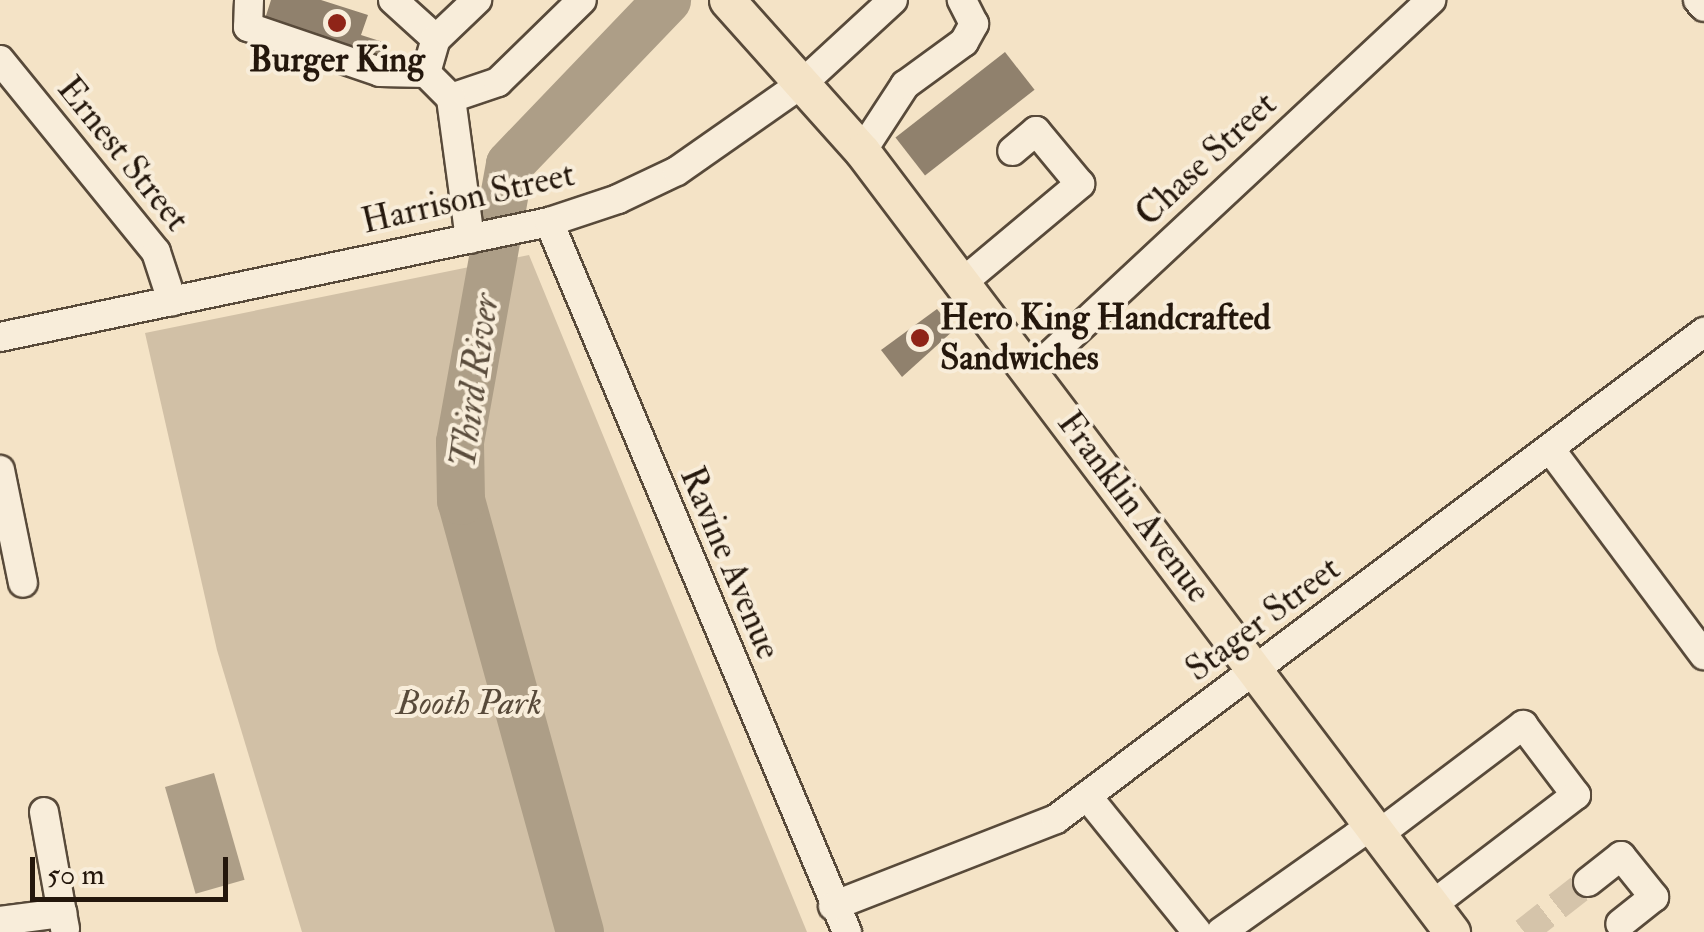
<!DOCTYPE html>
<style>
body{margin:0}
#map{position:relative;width:1704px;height:932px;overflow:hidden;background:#f4e3c6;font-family:"IM FELL Double Pica",serif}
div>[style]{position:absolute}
.green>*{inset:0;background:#d1c0a6}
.water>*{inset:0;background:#ad9e87;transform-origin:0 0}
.river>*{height:48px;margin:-24px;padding:0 24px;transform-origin:24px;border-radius:24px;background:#ad9e87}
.building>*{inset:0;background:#90816d;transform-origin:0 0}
.minor-tunnel>*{height:28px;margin-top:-14px;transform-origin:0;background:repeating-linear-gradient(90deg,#d5c4aa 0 28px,transparent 0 42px)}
.roads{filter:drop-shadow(2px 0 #584a3a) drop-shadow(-2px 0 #584a3a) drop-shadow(0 2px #584a3a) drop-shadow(0 -2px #584a3a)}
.minor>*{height:28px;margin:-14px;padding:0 14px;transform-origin:14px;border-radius:14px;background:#f8edda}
.major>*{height:35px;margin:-17.5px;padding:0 17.5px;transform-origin:17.5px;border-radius:17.5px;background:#f4e3c6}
.dots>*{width:28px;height:28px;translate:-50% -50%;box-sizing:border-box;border:5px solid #f8edda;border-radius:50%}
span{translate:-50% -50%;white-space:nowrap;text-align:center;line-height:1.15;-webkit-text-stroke:8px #f8edda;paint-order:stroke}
.poi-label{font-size:35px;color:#24170c;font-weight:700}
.left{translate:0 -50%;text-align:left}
.street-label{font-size:35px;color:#24170c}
.park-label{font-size:35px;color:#584a3a;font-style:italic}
.water-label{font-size:38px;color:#5b4d3d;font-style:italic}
.scale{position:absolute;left:30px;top:857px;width:198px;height:45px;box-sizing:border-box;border:5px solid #24170c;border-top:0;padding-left:12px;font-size:30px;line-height:35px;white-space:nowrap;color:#24170c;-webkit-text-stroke:8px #f8edda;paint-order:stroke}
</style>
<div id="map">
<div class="green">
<i style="clip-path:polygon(529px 255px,807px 932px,302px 932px,217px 650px,145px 333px)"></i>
</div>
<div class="water">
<i style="left:214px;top:773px;width:111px;height:51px;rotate:74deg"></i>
</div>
<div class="river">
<i style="left:580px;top:932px;width:447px;rotate:-105.4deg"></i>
<i style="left:461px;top:501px;width:59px;rotate:-91deg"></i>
<i style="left:460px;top:442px;width:282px;rotate:-79.8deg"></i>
<i style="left:510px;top:164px;width:227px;rotate:-46.2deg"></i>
</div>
<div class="building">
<i style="clip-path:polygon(271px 0,321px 0,368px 15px,361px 35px,386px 43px,380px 63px,263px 25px)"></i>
<i style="left:1005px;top:52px;width:48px;height:139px;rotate:52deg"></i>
<i style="clip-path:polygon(937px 309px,954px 330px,902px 377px,881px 350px)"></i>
</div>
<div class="minor-tunnel">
<i style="left:1524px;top:932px;width:81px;rotate:-38deg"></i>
</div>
<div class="roads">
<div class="minor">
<i style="left:249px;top:0;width:27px;rotate:92deg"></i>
<i style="left:248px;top:27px;width:139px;rotate:18.8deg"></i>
<i style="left:380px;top:72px;width:46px;rotate:1.2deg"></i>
<i style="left:393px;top:0;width:58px;rotate:42.2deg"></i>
<i style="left:1698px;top:0;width:9px;rotate:49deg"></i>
<i style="left:0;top:60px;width:247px;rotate:50.9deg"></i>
<i style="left:156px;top:252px;width:52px;rotate:71.9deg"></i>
<i style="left:451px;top:98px;width:50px;rotate:-18.8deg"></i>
<i style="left:498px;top:82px;width:117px;rotate:-44.3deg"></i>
<i style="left:862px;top:151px;width:79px;rotate:-56.9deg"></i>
<i style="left:905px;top:85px;width:73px;rotate:-36.1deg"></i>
<i style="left:964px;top:42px;width:21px;rotate:-61deg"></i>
<i style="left:974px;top:24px;width:27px;rotate:-117deg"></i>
<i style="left:549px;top:222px;width:770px;rotate:67.23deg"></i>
<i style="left:470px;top:239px;width:142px;rotate:-97.7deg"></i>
<i style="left:451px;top:98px;width:35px;rotate:-135deg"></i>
<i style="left:426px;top:73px;width:35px;rotate:-74deg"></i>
<i style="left:436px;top:39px;width:57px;rotate:-43.6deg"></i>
<i style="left:963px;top:282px;width:153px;rotate:-39.9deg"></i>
<i style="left:1080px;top:184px;width:69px;rotate:-129.7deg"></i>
<i style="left:1036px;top:131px;width:31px;rotate:140deg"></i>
<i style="left:0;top:337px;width:561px;rotate:-11.83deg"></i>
<i style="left:549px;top:222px;width:73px;rotate:-18.4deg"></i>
<i style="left:618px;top:199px;width:65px;rotate:-25.4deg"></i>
<i style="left:677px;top:171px;width:155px;rotate:-35deg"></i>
<i style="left:804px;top:82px;width:121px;rotate:-42.7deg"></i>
<i style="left:1032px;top:372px;width:546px;rotate:-42.99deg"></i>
<i style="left:1551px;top:450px;width:256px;rotate:53.3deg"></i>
<i style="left:0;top:470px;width:115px;rotate:78.5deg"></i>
<i style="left:1087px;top:796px;width:175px;rotate:51deg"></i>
<i style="left:44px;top:812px;width:103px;rotate:79.9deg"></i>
<i style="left:1379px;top:834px;width:181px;rotate:-37.1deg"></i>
<i style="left:1523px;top:725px;width:88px;rotate:52.9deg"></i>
<i style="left:1576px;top:795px;width:181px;rotate:142.6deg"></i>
<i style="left:1588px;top:882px;width:42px;rotate:-38.2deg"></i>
<i style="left:1621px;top:856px;width:53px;rotate:51.2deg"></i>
<i style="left:1654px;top:897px;width:43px;rotate:141.5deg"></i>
<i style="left:833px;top:906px;width:239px;rotate:-21.3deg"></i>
<i style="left:1056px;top:819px;width:811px;rotate:-36.93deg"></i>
<i style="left:0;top:921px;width:63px;rotate:-7.4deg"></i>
<i style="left:62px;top:913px;width:16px;rotate:79deg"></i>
<i style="left:1221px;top:932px;width:185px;rotate:-35.3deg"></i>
</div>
<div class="major">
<i style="left:727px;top:0;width:203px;rotate:48.2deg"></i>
<i style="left:862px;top:151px;width:979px;rotate:52.93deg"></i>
</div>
</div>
<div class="dots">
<i style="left:337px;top:23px;background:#8f2418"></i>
<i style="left:920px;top:338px;background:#8f2418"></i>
</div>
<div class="poi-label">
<span style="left:337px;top:60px">Burger King</span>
<span class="left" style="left:940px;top:338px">Hero King Handcrafted<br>Sandwiches</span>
</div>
<div class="street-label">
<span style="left:123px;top:154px;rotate:51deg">Ernest Street</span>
<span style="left:1206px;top:159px;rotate:-43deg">Chase Street</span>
<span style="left:468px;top:198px;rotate:-13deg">Harrison Street</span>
<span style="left:1134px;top:507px;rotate:53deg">Franklin Avenue</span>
<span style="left:730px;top:563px;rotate:67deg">Ravine Avenue</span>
<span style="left:1263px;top:619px;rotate:-37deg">Stager Street</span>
</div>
<div class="park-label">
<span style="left:469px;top:703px">Booth Park</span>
</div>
<div class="water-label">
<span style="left:475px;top:381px;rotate:-82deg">Third River</span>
</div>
<div class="scale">50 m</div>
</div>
